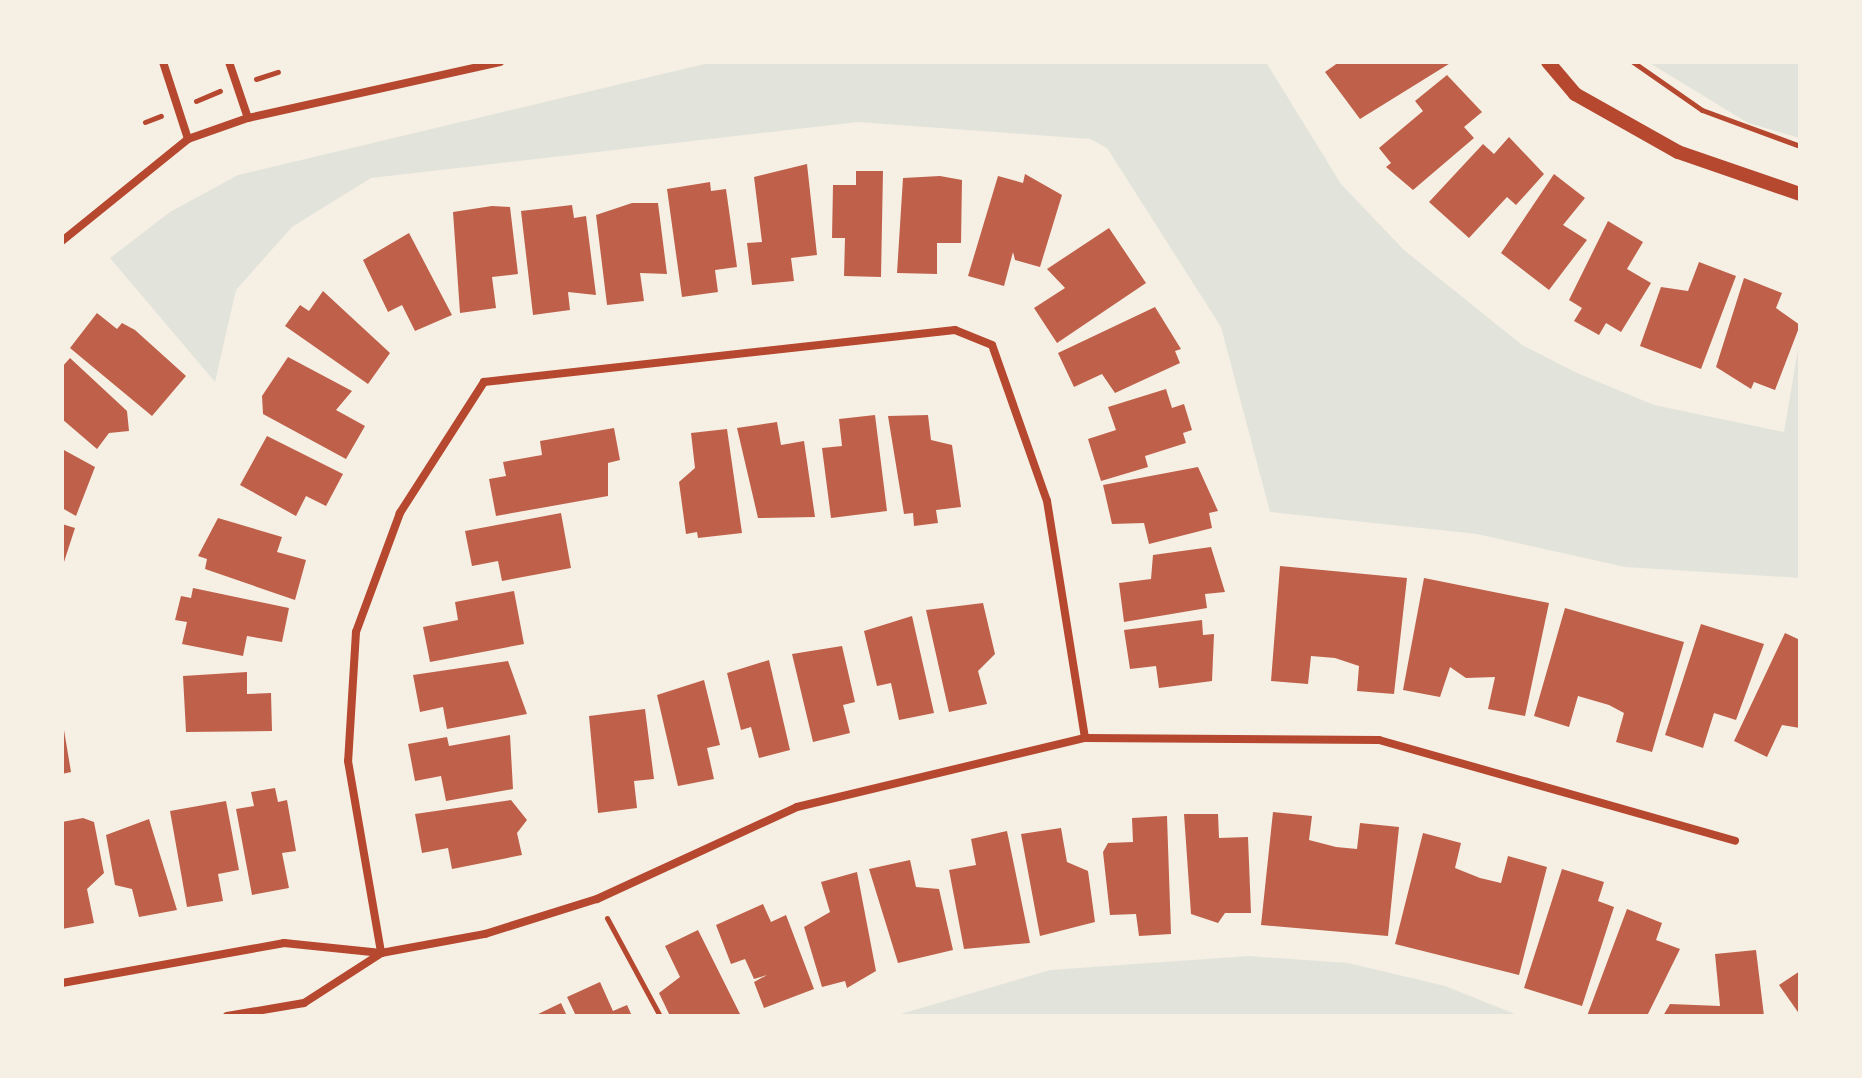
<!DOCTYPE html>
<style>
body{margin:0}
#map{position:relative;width:1862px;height:1078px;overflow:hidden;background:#f6efe4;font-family:"Fira Sans Condensed",sans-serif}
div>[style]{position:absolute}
.green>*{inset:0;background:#e2e4dc}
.building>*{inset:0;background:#bf614a}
.path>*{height:5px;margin:-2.5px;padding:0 2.5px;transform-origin:2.5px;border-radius:2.5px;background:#b5482f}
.minor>*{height:8px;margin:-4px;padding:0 4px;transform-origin:4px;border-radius:4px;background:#b5482f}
.tertiary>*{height:14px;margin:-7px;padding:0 7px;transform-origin:7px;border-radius:7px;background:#b5482f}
span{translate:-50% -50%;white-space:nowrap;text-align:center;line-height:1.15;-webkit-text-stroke:6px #f6efe4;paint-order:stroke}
.frame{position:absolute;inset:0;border:64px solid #f6efe4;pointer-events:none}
</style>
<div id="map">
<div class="green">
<i style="clip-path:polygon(713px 62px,1266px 62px,1341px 184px,1404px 250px,1522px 345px,1577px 373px,1654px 405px,1784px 432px,1800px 337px,1800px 578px,1625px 567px,1477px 534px,1270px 512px,1221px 327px,1107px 148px,1090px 139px,858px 122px,371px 178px,292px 227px,236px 290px,215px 382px,110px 258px,170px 212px,238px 175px)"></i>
<i style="clip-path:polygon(1648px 62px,1800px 62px,1800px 138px,1748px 123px)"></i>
<i style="clip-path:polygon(1249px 956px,1348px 963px,1445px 986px,1520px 1016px,894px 1016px,1050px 970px)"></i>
</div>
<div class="building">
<i style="clip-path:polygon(1339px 62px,1452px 62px,1360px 119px,1325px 72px)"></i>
<i style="clip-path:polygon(1447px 75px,1482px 112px,1464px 127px,1474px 138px,1413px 190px,1386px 167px,1391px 163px,1379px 148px,1423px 111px,1415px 101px)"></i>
<i style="clip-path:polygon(1509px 137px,1544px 174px,1516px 205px,1507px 197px,1469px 238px,1429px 202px,1483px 144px,1494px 154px)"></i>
<i style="clip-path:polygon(807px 164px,817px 255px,791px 258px,794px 281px,752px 285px,747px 243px,762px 242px,754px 177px)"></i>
<i style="clip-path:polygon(856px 171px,883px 171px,881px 277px,844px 276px,845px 238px,832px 238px,833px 185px,856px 185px)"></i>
<i style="clip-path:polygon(1025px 174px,1062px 195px,1040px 267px,1015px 260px,1013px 252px,1004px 286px,968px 276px,998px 176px,1023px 183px)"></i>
<i style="clip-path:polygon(1554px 174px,1585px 198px,1563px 225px,1587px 240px,1549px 290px,1501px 253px)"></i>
<i style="clip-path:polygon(940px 176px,962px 180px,961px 243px,937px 243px,937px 274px,897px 273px,903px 178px)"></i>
<i style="clip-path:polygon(710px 182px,711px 191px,726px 189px,737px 267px,715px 270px,718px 292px,682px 297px,667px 189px)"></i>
<i style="clip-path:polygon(632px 203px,658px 203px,667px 274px,640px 273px,644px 301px,607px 305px,596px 215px)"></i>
<i style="clip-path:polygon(572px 205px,574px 218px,586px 216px,596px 295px,568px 292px,570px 310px,533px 315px,521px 211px)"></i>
<i style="clip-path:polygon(492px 206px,510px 207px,518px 274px,492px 277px,496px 308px,460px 313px,453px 212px)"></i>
<i style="clip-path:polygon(1608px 221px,1643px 242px,1627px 269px,1651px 283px,1621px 332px,1606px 323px,1599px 335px,1574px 321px,1582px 308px,1569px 300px)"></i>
<i style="clip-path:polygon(1109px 228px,1146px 283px,1057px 343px,1034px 308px,1065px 288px,1047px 269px)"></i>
<i style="clip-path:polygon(409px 233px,452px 315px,415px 331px,402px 305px,388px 312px,363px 260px)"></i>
<i style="clip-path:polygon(1699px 262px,1736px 276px,1701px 369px,1640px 346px,1661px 287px,1688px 291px)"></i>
<i style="clip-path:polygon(1744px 278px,1782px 293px,1776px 308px,1800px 325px,1775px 390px,1754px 382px,1751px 389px,1716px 367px)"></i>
<i style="clip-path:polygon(323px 291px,390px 353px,368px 384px,285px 326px,300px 305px,309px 311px)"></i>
<i style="clip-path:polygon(1155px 307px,1181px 349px,1175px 351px,1180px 363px,1115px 393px,1102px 374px,1074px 387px,1058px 353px)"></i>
<i style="clip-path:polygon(97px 313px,117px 329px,122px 323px,135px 330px,186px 376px,152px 416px,70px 348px)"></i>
<i style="clip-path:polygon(288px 357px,352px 391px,336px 410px,365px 426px,346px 459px,263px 414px,262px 396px)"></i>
<i style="clip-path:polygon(70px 358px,127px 411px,129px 431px,109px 433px,97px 449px,62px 419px,62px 367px)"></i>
<i style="clip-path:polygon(1166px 389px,1172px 408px,1184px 404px,1192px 430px,1183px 433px,1186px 443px,1145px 456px,1148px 467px,1101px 481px,1088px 439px,1116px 430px,1108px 407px)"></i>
<i style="clip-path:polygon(875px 415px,887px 511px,831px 518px,822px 448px,842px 446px,839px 419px)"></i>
<i style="clip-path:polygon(928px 415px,931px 440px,952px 445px,961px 507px,936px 510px,938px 523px,914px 526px,913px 513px,904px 514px,888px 416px)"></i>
<i style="clip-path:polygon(777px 422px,781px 445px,804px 441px,815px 517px,758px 518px,737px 428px)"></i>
<i style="clip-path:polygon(614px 428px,620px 460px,608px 463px,608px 496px,496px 516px,489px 479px,506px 476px,503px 462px,542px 455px,540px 441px)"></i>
<i style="clip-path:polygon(727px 429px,742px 533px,698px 538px,697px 532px,686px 534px,679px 482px,695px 468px,691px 433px)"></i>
<i style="clip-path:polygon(267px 436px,343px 474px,326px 506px,306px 496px,296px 516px,240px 485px)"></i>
<i style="clip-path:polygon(62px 449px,95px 467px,76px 516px,62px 508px)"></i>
<i style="clip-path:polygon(1198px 467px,1218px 511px,1209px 513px,1212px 528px,1149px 544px,1144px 523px,1112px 524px,1103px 485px)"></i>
<i style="clip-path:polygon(561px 513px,571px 568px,502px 581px,498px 561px,472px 566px,465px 531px)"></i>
<i style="clip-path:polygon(218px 518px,282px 537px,277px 552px,306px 560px,295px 600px,205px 569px,207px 559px,198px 556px)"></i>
<i style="clip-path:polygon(62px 524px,75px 528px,63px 565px,62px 565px)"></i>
<i style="clip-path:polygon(1211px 547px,1225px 592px,1205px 594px,1207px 608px,1124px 622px,1119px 583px,1151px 579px,1153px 555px)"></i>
<i style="clip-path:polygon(1280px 566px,1407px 578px,1394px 694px,1357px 691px,1359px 666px,1335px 658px,1311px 656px,1308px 684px,1271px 681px)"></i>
<i style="clip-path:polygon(1424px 578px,1549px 603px,1525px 716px,1488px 709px,1495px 677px,1466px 678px,1450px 667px,1440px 697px,1403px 690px)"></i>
<i style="clip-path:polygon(193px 588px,289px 608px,282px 642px,247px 636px,243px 656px,182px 644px,187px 622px,175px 620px,181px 596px,191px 598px)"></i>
<i style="clip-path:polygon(514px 591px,524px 644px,430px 662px,423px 627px,458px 620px,455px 602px)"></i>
<i style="clip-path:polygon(983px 603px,995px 654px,978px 671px,987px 704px,949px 712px,926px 610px)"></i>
<i style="clip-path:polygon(1565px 608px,1684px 642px,1652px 752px,1616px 742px,1624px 713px,1609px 705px,1578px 696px,1569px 727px,1534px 716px)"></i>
<i style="clip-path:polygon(912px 616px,934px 713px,899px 720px,891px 683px,877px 686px,864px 631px)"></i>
<i style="clip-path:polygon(1202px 620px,1203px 635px,1214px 634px,1212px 681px,1159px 688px,1156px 666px,1130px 669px,1124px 630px)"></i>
<i style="clip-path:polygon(1701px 624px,1764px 644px,1736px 720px,1714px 713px,1703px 748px,1665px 735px)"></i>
<i style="clip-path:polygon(1785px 633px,1800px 640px,1800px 728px,1782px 725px,1767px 757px,1734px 741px)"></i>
<i style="clip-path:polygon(842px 646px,855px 702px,843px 705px,850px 733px,813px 742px,792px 654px)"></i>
<i style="clip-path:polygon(769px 660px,790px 750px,759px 758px,751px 727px,741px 730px,727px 673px)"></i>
<i style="clip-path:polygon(508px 661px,527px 714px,447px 729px,443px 707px,420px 712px,413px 675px)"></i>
<i style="clip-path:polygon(247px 672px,247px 694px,271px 693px,272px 731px,186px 732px,183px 676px)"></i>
<i style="clip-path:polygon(704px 680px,720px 745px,707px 748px,714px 779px,678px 786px,657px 695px)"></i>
<i style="clip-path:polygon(645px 709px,654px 779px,634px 781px,637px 808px,598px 813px,589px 716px)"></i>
<i style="clip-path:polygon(62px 718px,71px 772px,62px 774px)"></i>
<i style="clip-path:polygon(510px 735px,513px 789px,446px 801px,441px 776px,415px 781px,408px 744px,447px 737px,449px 746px)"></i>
<i style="clip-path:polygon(275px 788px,278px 802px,287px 800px,296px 851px,282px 853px,289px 888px,252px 895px,236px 809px,254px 806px,251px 792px)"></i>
<i style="clip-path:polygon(511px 800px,527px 820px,517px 833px,522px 855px,452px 869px,448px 848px,422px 853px,415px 814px)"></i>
<i style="clip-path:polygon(226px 801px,239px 870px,218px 874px,223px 901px,187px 907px,170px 811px)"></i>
<i style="clip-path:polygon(1273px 812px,1312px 816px,1309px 840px,1336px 847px,1357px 849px,1360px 823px,1399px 827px,1388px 936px,1261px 925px)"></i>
<i style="clip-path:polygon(1184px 814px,1218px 814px,1219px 838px,1248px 837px,1251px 913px,1225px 913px,1218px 923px,1191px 914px)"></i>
<i style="clip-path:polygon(1167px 816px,1171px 934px,1139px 936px,1136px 914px,1110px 915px,1103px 852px,1108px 843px,1133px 842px,1132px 818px)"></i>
<i style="clip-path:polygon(83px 818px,94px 822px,104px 873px,87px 889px,94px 923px,62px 929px,62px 822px)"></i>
<i style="clip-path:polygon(149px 819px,177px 910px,139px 917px,132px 889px,115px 885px,106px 835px)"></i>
<i style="clip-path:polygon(1061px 828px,1067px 862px,1088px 871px,1095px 922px,1040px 936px,1021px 834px)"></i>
<i style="clip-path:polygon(1007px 831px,1030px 943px,964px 949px,949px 870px,976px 865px,971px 839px)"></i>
<i style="clip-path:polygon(1423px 833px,1461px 843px,1455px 868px,1480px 878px,1501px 883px,1508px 856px,1547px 867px,1519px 975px,1395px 944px)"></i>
<i style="clip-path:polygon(910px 860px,916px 887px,939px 889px,953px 950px,898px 963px,869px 869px)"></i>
<i style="clip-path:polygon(1562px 869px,1604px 882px,1598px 901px,1614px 907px,1582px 1006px,1524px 988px)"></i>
<i style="clip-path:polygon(857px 872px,876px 971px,847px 988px,845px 981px,822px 987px,804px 927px,830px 912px,821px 882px)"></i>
<i style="clip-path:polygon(763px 904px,771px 922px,786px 915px,814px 989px,764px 1008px,754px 982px,767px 975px,754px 979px,745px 959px,731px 964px,716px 925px)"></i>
<i style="clip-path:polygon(1627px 909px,1662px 923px,1656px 940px,1680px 949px,1647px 1016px,1587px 1016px)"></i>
<i style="clip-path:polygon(698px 930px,741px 1016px,670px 1016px,659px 993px,680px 977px,665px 946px)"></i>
<i style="clip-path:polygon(1756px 950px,1764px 1016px,1663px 1016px,1670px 1004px,1720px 1006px,1715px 954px)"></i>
<i style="clip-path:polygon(1800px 971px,1800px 1015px,1779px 985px)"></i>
<i style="clip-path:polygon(600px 982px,613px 1011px,627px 1005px,632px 1016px,576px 1016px,567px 997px)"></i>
<i style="clip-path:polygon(561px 1003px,567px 1016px,534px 1016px)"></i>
</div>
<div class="path">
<i style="left:1633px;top:62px;width:84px;rotate:34.8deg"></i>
<i style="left:1702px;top:110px;width:104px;rotate:20.2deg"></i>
<i style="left:256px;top:79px;width:23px;rotate:-18deg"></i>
<i style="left:196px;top:101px;width:26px;rotate:-23deg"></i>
<i style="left:145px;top:122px;width:17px;rotate:-21deg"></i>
<i style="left:607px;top:918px;width:111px;rotate:61.6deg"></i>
</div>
<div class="minor">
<i style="left:163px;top:62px;width:81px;rotate:72deg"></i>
<i style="left:229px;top:62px;width:59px;rotate:71.3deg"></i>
<i style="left:62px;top:241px;width:162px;rotate:-39deg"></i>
<i style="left:188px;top:139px;width:64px;rotate:-19.3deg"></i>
<i style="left:248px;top:118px;width:258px;rotate:-12.5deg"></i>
<i style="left:1085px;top:738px;width:294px;rotate:0.4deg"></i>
<i style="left:1379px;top:740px;width:370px;rotate:15.8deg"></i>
<i style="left:62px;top:983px;width:226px;rotate:-10.2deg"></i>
<i style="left:284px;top:943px;width:98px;rotate:5.9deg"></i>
<i style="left:381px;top:953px;width:106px;rotate:-10.4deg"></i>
<i style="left:485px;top:934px;width:117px;rotate:-17.4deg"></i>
<i style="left:597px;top:899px;width:220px;rotate:-24.7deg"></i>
<i style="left:797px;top:807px;width:296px;rotate:-13.5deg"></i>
<i style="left:1085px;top:738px;width:240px;rotate:-99.1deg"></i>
<i style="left:1047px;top:501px;width:165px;rotate:-109.4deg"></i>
<i style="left:992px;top:345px;width:40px;rotate:-158deg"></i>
<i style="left:955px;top:330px;width:474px;rotate:173.7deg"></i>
<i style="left:484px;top:382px;width:156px;rotate:122.7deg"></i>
<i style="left:400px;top:513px;width:127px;rotate:110.3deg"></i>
<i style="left:356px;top:632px;width:129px;rotate:93.5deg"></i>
<i style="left:348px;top:761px;width:195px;rotate:80.2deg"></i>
<i style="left:227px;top:1016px;width:78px;rotate:-9.6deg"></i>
<i style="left:304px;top:1003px;width:90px;rotate:-32.8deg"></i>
</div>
<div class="tertiary">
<i style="left:1548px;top:62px;width:42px;rotate:49.8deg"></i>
<i style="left:1575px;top:94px;width:118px;rotate:29.4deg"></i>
<i style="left:1678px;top:152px;width:129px;rotate:19deg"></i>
</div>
<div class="frame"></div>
</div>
